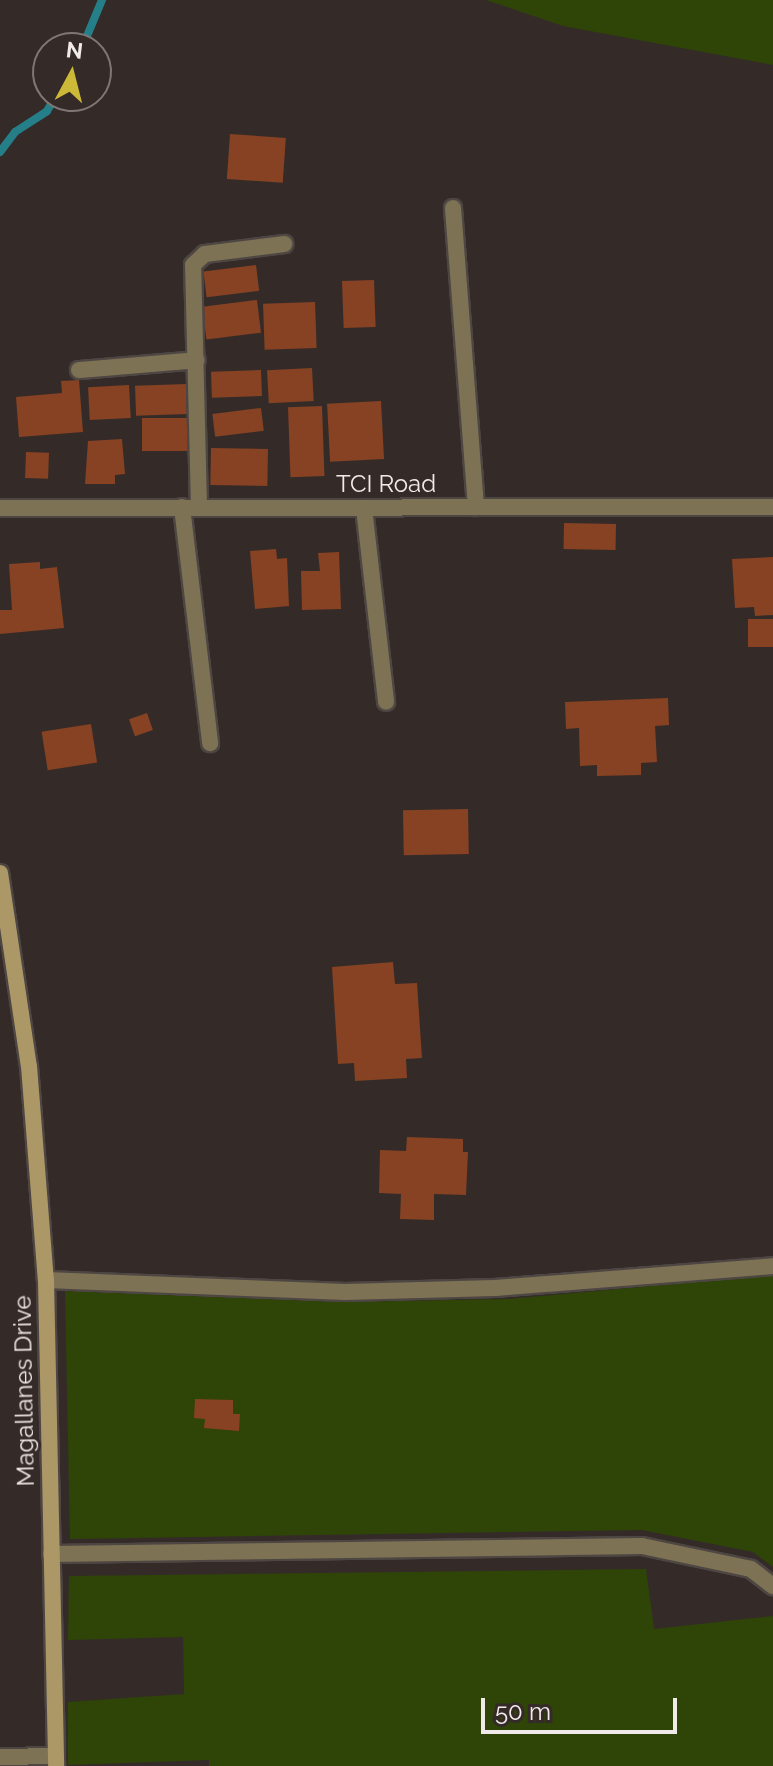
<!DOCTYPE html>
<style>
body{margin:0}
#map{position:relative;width:773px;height:1766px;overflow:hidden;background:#342b28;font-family:Raleway,sans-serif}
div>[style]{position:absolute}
.green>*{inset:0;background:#2f4407}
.stream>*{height:8px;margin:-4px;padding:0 4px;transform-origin:4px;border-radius:4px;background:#257f89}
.building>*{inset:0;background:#864223;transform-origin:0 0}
.roads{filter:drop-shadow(2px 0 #4e4643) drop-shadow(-2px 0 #4e4643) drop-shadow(0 2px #4e4643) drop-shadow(0 -2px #4e4643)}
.lane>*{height:16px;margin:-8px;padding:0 8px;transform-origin:8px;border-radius:8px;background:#7e7254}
.street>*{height:16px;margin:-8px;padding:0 8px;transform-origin:8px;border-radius:8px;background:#7e7254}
.secondary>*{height:16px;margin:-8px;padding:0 8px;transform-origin:8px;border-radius:8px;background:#ac9867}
span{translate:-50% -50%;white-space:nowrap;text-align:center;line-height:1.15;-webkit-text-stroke:6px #342b28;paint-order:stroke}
.street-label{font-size:24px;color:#f0eae8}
.north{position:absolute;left:32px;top:32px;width:80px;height:80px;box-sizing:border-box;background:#342b28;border:2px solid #7f7775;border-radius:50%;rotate:7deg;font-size:22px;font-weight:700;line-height:32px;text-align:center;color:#f0eae8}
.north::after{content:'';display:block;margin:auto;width:28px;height:36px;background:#cdb938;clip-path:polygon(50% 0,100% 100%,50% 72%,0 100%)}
.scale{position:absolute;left:481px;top:1698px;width:196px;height:36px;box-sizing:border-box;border:4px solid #f0eae8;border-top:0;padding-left:10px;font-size:24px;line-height:28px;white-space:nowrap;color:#f0eae8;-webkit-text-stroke:6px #342b28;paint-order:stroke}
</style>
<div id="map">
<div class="green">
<i style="clip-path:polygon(486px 0,773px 0,773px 65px,563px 26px)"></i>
<i style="clip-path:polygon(773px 1275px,773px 1567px,753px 1552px,642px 1530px,70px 1539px,65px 1291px,342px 1302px,507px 1299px)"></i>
<i style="clip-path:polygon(646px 1569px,654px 1629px,773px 1616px,773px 1766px,209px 1766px,209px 1760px,68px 1765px,68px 1702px,184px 1694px,183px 1637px,68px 1640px,69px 1576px)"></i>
</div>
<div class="stream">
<i style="left:82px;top:48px;width:52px;rotate:-67.4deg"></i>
<i style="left:0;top:152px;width:25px;rotate:-53deg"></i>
<i style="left:15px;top:132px;width:38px;rotate:-33deg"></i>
<i style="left:47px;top:111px;width:17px;rotate:-59deg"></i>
</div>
<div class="building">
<i style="left:230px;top:134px;width:56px;height:45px;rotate:4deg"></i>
<i style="left:256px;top:265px;width:26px;height:53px;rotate:83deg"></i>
<i style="left:374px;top:280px;width:47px;height:32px;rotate:88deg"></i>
<i style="left:257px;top:300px;width:33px;height:55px;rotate:83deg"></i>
<i style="left:315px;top:302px;width:46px;height:52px;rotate:88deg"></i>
<i style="left:312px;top:368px;width:33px;height:45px;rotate:87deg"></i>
<i style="left:261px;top:370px;width:26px;height:50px;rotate:88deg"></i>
<i style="clip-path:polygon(79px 380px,83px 432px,19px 437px,16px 397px,62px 393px,61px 381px)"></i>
<i style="left:187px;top:384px;width:30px;height:52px;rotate:88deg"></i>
<i style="left:129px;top:385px;width:33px;height:41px;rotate:87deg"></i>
<i style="left:381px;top:401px;width:58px;height:54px;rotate:87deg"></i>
<i style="left:322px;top:406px;width:70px;height:34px;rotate:88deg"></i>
<i style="left:261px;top:408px;width:23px;height:49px;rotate:83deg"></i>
<i style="left:142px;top:418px;width:48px;height:33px"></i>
<i style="clip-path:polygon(122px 439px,125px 474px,115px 475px,115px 484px,85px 484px,88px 441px)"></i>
<i style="left:211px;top:448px;width:57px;height:37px;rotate:1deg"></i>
<i style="left:26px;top:452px;width:23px;height:26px;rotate:2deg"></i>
<i style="left:564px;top:523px;width:52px;height:26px;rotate:1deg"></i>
<i style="clip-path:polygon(276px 549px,277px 559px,287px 558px,289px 606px,255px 609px,250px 551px)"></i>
<i style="clip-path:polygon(339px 552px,341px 609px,302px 610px,301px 571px,320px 571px,318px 553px)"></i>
<i style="clip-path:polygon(773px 557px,773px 615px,755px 616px,754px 607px,735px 608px,732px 559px)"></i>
<i style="clip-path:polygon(40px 562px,40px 569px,57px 567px,64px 628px,0 634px,0 610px,12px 610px,9px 564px)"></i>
<i style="left:773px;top:619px;width:28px;height:25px;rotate:90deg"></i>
<i style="clip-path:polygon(668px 698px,669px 725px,655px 726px,657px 762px,641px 763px,641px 775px,597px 776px,597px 765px,580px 766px,579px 728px,566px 729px,565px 702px)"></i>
<i style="left:147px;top:713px;width:18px;height:19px;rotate:71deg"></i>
<i style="left:91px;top:724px;width:39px;height:50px;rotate:81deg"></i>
<i style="left:468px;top:809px;width:45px;height:65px;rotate:89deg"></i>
<i style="clip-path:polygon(393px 962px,395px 984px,417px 983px,422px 1058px,406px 1059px,407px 1078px,355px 1081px,354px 1063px,338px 1064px,332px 967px)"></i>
<i style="clip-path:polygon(407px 1137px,463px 1139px,463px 1152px,468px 1152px,466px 1195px,434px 1194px,434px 1220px,400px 1219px,401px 1194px,379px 1193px,380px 1150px,406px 1151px)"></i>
<i style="clip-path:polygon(195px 1399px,233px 1400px,233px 1414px,240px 1414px,239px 1431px,204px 1428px,205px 1419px,194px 1418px)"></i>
</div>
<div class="roads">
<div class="lane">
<i style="left:453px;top:208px;width:300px;rotate:85.6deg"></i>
</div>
<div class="street">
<i style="left:79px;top:370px;width:118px;rotate:-4.8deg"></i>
<i style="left:182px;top:507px;width:238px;rotate:83.2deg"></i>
<i style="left:199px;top:507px;width:242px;rotate:-91.4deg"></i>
<i style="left:193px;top:265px;width:16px;rotate:-43deg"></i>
<i style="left:205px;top:254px;width:80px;rotate:-7.2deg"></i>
<i style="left:0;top:508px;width:773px;rotate:-0.07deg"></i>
<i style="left:364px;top:508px;width:195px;rotate:83.5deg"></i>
<i style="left:46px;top:1280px;width:299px;rotate:2.3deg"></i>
<i style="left:345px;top:1292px;width:150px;rotate:-1.5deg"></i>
<i style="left:495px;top:1288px;width:279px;rotate:-4.5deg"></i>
<i style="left:51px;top:1554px;width:591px;rotate:-0.78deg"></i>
<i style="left:642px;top:1546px;width:111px;rotate:11.9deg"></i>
<i style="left:751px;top:1569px;width:28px;rotate:38deg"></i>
<i style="left:0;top:1757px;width:55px;rotate:-1deg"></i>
</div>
<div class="secondary">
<i style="left:0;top:873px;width:195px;rotate:81.5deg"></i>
<i style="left:29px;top:1066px;width:215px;rotate:85.5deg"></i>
<i style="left:46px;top:1280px;width:486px;rotate:88.8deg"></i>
</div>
</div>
<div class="street-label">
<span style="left:386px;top:484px">TCI Road</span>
<span style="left:24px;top:1391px;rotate:-91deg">Magallanes Drive</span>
</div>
<div class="north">N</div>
<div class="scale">50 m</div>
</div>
